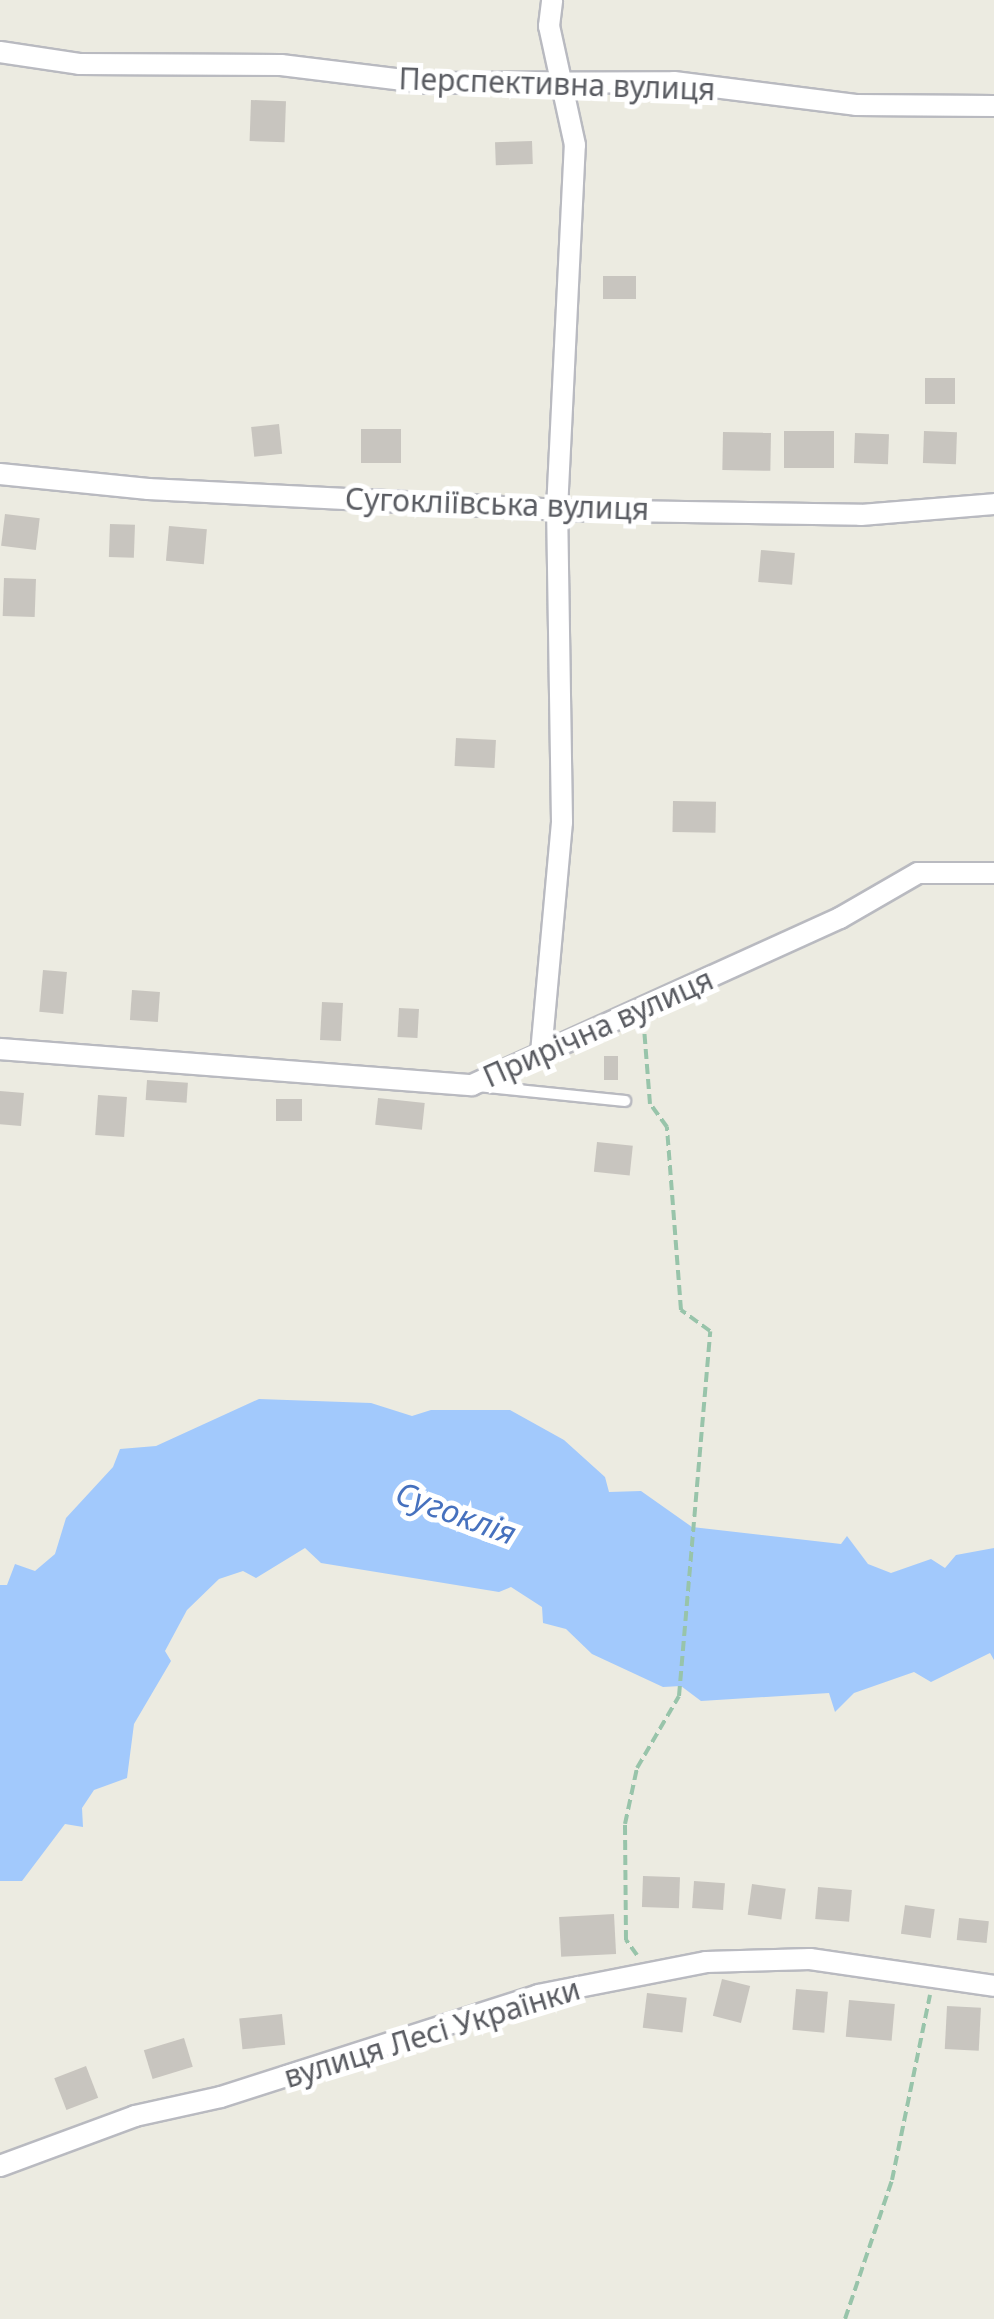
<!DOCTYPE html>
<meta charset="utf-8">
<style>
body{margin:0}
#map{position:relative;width:994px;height:2319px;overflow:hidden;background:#ecebe1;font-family:"Noto Sans",sans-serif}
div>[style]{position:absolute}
.water>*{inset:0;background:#a2c9fc}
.building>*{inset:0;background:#c8c5bf;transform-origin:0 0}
.path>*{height:4px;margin-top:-2px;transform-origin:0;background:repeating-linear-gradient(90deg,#98c4aa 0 10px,transparent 0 15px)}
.roads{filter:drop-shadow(2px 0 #b9bac0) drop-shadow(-2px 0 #b9bac0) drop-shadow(0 2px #b9bac0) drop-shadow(0 -2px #b9bac0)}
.lane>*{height:10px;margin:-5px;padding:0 5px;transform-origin:5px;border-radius:5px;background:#fff}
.street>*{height:20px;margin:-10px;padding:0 10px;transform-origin:10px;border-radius:10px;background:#fff}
span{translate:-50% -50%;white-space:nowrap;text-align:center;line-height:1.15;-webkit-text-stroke:10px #fff;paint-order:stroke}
.street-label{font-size:30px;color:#5a5c62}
.water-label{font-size:32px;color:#4671be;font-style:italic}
</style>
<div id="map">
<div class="water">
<i style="clip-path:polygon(259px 1399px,371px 1403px,412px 1416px,431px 1410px,510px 1410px,564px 1440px,605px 1477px,609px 1492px,641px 1491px,692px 1527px,841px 1544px,847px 1536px,868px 1564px,891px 1573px,931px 1559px,945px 1568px,956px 1555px,994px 1548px,994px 1660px,990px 1653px,931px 1682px,914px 1672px,854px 1693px,835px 1712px,829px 1693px,701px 1701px,681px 1686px,663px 1687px,592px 1654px,566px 1629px,543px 1623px,542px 1607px,511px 1587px,499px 1592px,321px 1563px,305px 1548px,256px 1578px,243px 1571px,219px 1579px,187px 1610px,165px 1651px,171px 1661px,134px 1724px,127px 1778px,94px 1790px,82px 1808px,83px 1827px,65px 1824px,22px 1881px,0 1881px,0 1585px,7px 1585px,15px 1564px,35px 1571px,55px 1554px,66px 1518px,113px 1467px,120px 1449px,156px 1446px)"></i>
</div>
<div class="building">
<i style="left:251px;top:100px;width:35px;height:41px;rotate:2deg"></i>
<i style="left:532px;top:141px;width:23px;height:37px;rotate:88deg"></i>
<i style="left:603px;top:276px;width:33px;height:23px"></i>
<i style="left:925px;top:378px;width:30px;height:26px"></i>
<i style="left:279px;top:424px;width:30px;height:28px;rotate:84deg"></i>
<i style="left:361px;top:429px;width:40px;height:34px"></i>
<i style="left:784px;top:431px;width:50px;height:37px"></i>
<i style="left:924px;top:431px;width:33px;height:32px;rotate:2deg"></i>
<i style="left:723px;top:432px;width:48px;height:38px;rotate:1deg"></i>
<i style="left:855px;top:433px;width:34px;height:30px;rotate:2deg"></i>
<i style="left:5px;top:514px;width:35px;height:32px;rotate:7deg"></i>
<i style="left:110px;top:524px;width:25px;height:33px;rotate:2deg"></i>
<i style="left:169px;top:526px;width:38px;height:35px;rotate:5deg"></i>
<i style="left:761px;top:550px;width:34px;height:32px;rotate:5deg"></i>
<i style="left:4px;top:578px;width:32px;height:38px;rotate:2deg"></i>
<i style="left:456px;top:738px;width:40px;height:28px;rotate:3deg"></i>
<i style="left:673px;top:801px;width:43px;height:31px;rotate:1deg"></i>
<i style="left:43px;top:970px;width:24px;height:42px;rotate:5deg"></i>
<i style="left:132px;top:990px;width:28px;height:30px;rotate:4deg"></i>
<i style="left:322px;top:1002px;width:21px;height:38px;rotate:3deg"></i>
<i style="left:399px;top:1008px;width:20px;height:29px;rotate:3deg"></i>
<i style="left:604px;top:1056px;width:14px;height:24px"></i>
<i style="left:147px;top:1080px;width:41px;height:20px;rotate:4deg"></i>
<i style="left:0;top:1091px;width:24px;height:33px;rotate:5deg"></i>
<i style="left:98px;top:1095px;width:29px;height:40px;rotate:4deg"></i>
<i style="left:378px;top:1098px;width:47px;height:27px;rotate:6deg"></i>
<i style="left:276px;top:1099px;width:26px;height:22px"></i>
<i style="left:597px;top:1142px;width:36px;height:30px;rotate:6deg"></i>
<i style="left:643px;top:1876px;width:37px;height:31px;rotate:2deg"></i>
<i style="left:694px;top:1881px;width:31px;height:27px;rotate:4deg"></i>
<i style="left:752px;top:1884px;width:34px;height:31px;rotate:8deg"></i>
<i style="left:818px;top:1887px;width:34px;height:32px;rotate:5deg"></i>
<i style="left:905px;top:1905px;width:30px;height:29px;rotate:8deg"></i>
<i style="left:614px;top:1914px;width:40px;height:55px;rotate:87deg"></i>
<i style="left:959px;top:1918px;width:30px;height:22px;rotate:6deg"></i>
<i style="left:722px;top:1979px;width:29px;height:38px;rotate:14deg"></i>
<i style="left:796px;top:1989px;width:32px;height:41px;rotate:5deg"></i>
<i style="left:647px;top:1993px;width:40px;height:35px;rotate:7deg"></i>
<i style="left:849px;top:2000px;width:46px;height:37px;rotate:5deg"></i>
<i style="left:947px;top:2006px;width:34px;height:43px;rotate:3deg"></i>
<i style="left:282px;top:2014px;width:31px;height:43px;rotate:84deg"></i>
<i style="left:184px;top:2038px;width:30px;height:42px;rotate:73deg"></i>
<i style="left:86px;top:2066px;width:34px;height:34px;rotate:69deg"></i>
</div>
<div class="path">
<i style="left:637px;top:1955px;width:19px;rotate:-126deg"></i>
<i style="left:626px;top:1940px;width:116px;rotate:-90.5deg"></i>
<i style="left:625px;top:1824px;width:57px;rotate:-77.9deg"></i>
<i style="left:637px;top:1768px;width:83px;rotate:-59.7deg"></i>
<i style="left:679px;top:1696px;width:366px;rotate:-85.1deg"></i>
<i style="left:710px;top:1331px;width:36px;rotate:-144deg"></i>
<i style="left:681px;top:1310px;width:184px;rotate:-94.4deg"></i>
<i style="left:667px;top:1127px;width:29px;rotate:-126deg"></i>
<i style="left:650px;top:1104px;width:77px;rotate:-94.5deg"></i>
<i style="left:845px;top:2319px;width:147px;rotate:-71.3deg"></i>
<i style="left:892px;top:2180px;width:189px;rotate:-78.4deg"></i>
</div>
<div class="roads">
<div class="lane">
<i style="left:478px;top:1086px;width:148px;rotate:5.8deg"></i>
</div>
<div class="street">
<i style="left:0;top:52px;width:80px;rotate:8.6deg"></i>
<i style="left:79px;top:64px;width:202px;rotate:0.3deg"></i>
<i style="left:281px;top:65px;width:148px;rotate:7deg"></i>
<i style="left:428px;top:83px;width:246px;rotate:-0.2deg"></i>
<i style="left:674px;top:82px;width:183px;rotate:7.2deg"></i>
<i style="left:856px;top:105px;width:138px;rotate:0.4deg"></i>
<i style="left:0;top:474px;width:149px;rotate:5.8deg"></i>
<i style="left:148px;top:489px;width:410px;rotate:2.9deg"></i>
<i style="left:557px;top:510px;width:304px;rotate:0.9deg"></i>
<i style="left:861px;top:515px;width:133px;rotate:-4.7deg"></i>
<i style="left:0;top:1049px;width:473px;rotate:4.4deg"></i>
<i style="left:472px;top:1085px;width:404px;rotate:-24.4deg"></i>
<i style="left:840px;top:918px;width:90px;rotate:-30deg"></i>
<i style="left:918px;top:873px;width:76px"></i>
<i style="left:541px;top:1053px;width:232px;rotate:-84.8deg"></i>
<i style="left:562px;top:822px;width:312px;rotate:-90.9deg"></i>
<i style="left:557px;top:510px;width:365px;rotate:-87.2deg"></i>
<i style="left:575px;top:145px;width:122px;rotate:-102.3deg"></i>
<i style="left:549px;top:26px;width:26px;rotate:-83deg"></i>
<i style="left:0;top:2166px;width:144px;rotate:-20.3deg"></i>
<i style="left:135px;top:2116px;width:88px;rotate:-12.5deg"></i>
<i style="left:221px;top:2097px;width:333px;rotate:-17.8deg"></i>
<i style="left:538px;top:1995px;width:171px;rotate:-11.1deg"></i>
<i style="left:706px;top:1962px;width:104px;rotate:-1.7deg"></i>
<i style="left:810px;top:1959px;width:186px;rotate:8.3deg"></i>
</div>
</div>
<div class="street-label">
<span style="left:557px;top:84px;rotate:2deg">Перспективна вулиця</span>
<span style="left:497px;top:504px;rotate:2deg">Сугокліївська вулиця</span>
<span style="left:598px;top:1028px;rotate:-24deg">Прирічна вулиця</span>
<span style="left:432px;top:2033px;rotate:-17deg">вулиця Лесі Українки</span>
</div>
<div class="water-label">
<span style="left:456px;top:1513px;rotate:20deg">Сугоклія</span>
</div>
</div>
